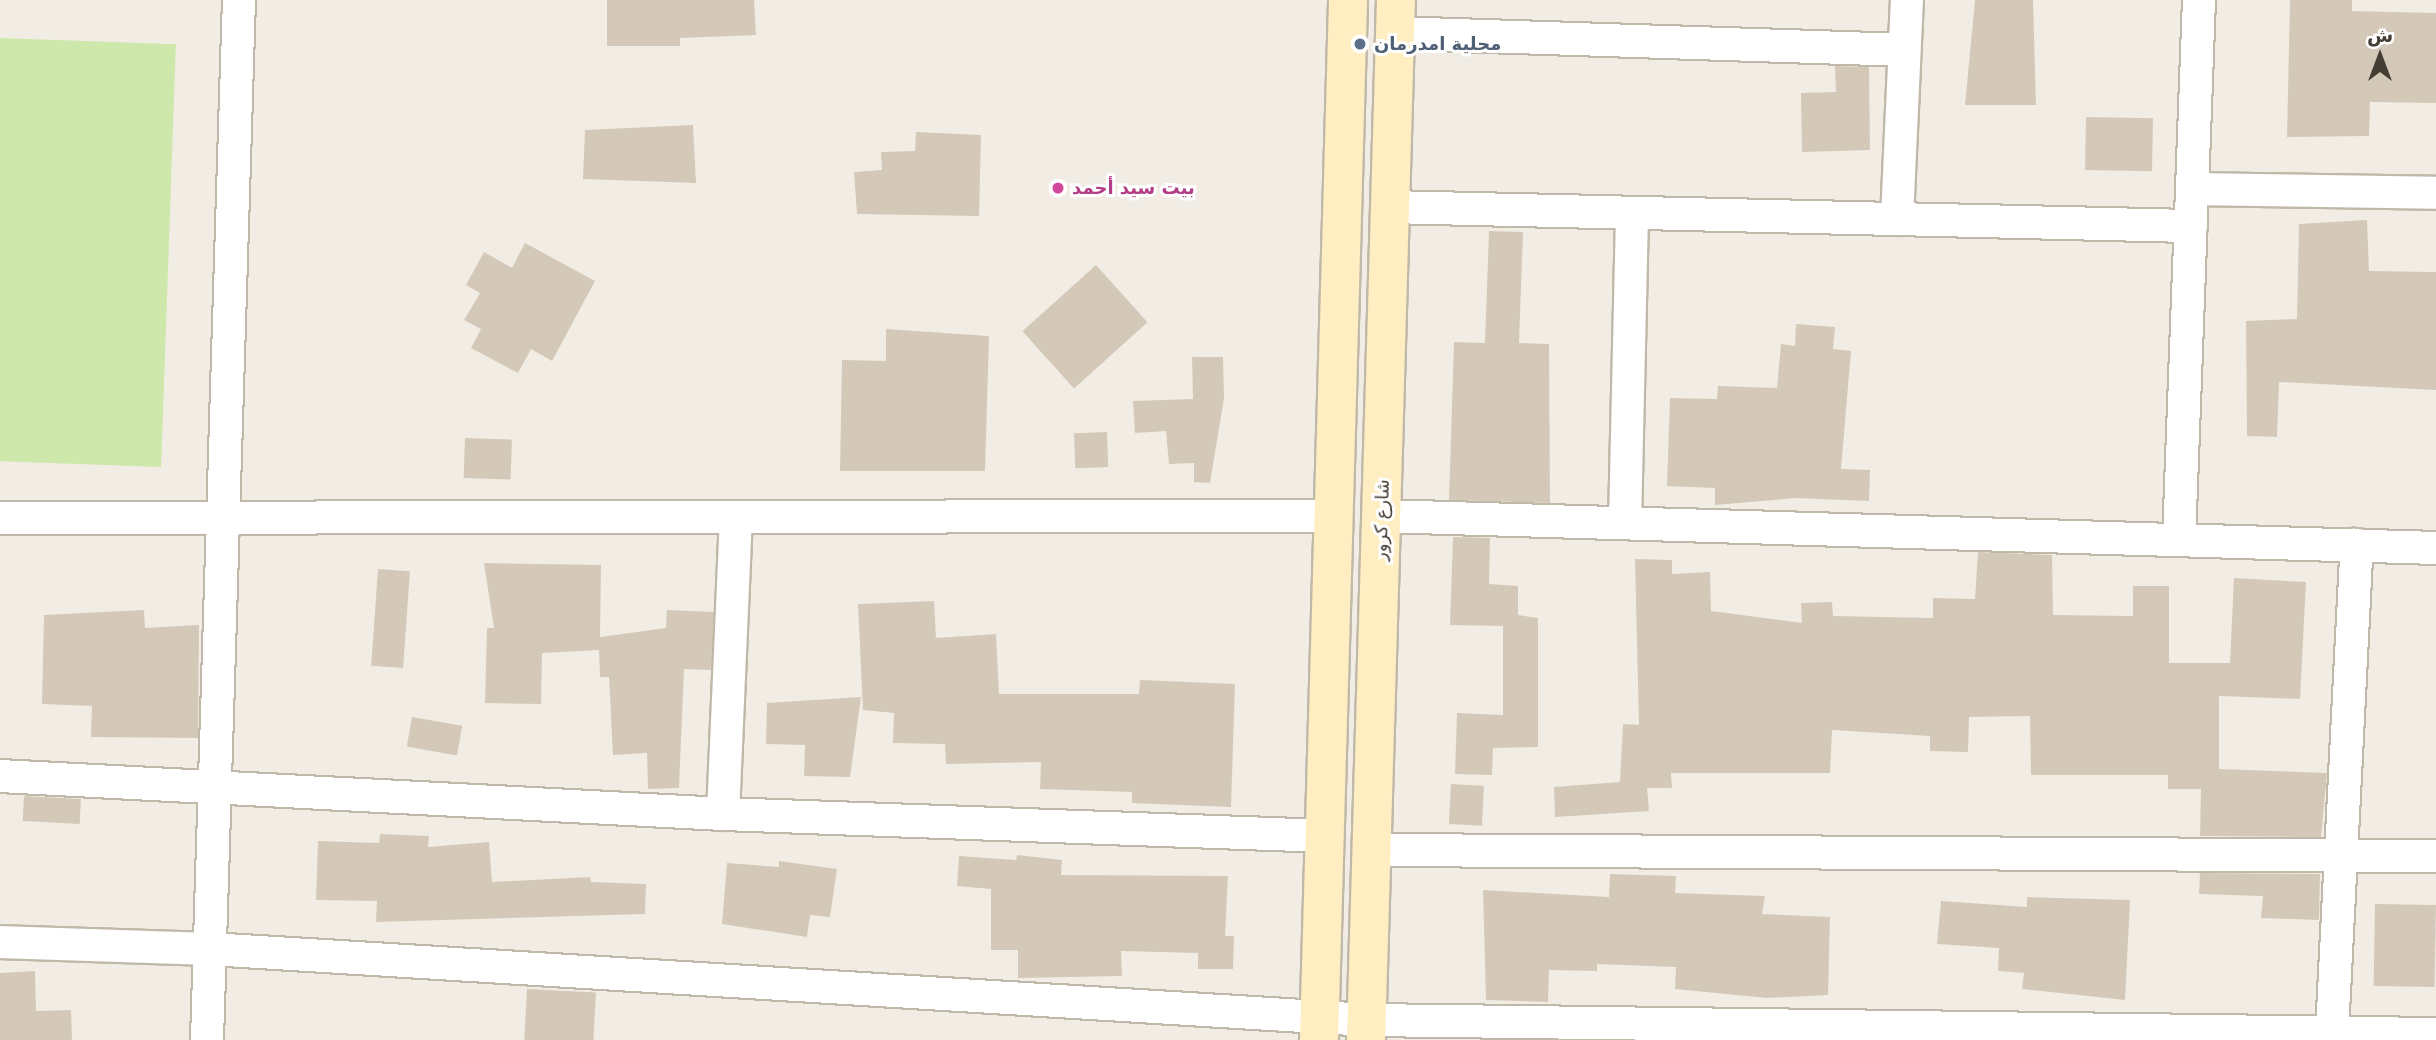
<!DOCTYPE html>
<meta charset="utf-8">
<style>
body{margin:0}
#map{position:relative;width:2436px;height:1040px;overflow:hidden;background:#f2ede4;font-family:"DejaVu Sans",Vazirmatn,sans-serif}
div>[style]{position:absolute}
.green>*{inset:0;background:#cee7ab;transform-origin:0 0}
.building>*{inset:0;background:#d4c9b9;transform-origin:0 0}
.roads{filter:drop-shadow(2px 0 #c0b8a9) drop-shadow(-2px 0 #c0b8a9) drop-shadow(0 2px #c0b8a9) drop-shadow(0 -2px #c0b8a9)}
.minor>*{height:32px;margin:-16px;padding:0 16px;transform-origin:16px;border-radius:16px;background:#fff}
.secondary>*{height:38px;margin:-19px;padding:0 19px;transform-origin:19px;border-radius:19px;background:#ffeec1}
.dots>*{width:19px;height:19px;translate:-50% -50%;box-sizing:border-box;border:4px solid #fff;border-radius:50%}
span{translate:-50% -50%;white-space:nowrap;text-align:center;line-height:1.15;-webkit-text-stroke:6px #fff;paint-order:stroke}
.service-label{font-size:18px;color:#4e5e75;font-weight:700}
.left{translate:0 -50%;text-align:left}
.hotel-label{font-size:18px;color:#b23c85;font-weight:700}
.street-label{font-size:18px;color:#443d34}
.north{position:absolute;left:2345px;top:21px;width:70px;height:70px;-webkit-text-stroke:5px #fff;paint-order:stroke;rotate:0deg;font-size:19px;font-weight:700;line-height:28px;text-align:center;color:#443d34}
.north::after{content:'';display:block;margin:auto;width:24px;height:32px;background:#443d34;clip-path:polygon(50% 0,100% 100%,50% 72%,0 100%)}
</style>
<div id="map">
<div class="green">
<i style="left:0;top:38px;width:176px;height:423px;rotate:2deg"></i>
</div>
<div class="building">
<i style="clip-path:polygon(607px 0,754px 0,756px 35px,680px 38px,680px 46px,607px 46px)"></i>
<i style="clip-path:polygon(1975px 0,2033px 0,2036px 105px,1965px 105px)"></i>
<i style="clip-path:polygon(2290px 0,2352px 0,2352px 11px,2436px 13px,2436px 103px,2370px 102px,2369px 136px,2287px 137px)"></i>
<i style="clip-path:polygon(1835px 66px,1869px 67px,1870px 150px,1802px 152px,1801px 93px,1836px 92px)"></i>
<i style="left:2086px;top:117px;width:67px;height:53px;rotate:1deg"></i>
<i style="clip-path:polygon(693px 125px,696px 183px,583px 179px,585px 130px)"></i>
<i style="clip-path:polygon(916px 132px,981px 135px,979px 216px,857px 214px,854px 172px,882px 170px,881px 152px,915px 151px)"></i>
<i style="clip-path:polygon(2367px 220px,2369px 271px,2436px 272px,2436px 390px,2279px 382px,2277px 437px,2247px 436px,2246px 321px,2297px 319px,2299px 224px)"></i>
<i style="clip-path:polygon(1489px 231px,1523px 232px,1519px 343px,1549px 344px,1550px 503px,1449px 500px,1454px 342px,1485px 343px)"></i>
<i style="clip-path:polygon(525px 243px,595px 281px,552px 361px,531px 349px,518px 373px,471px 348px,481px 329px,464px 320px,480px 293px,466px 285px,484px 252px,512px 268px)"></i>
<i style="left:1096px;top:265px;width:77px;height:99px;rotate:48deg"></i>
<i style="clip-path:polygon(1796px 324px,1835px 327px,1833px 349px,1851px 351px,1841px 469px,1870px 470px,1869px 501px,1796px 498px,1715px 505px,1715px 488px,1667px 486px,1670px 398px,1717px 399px,1718px 386px,1777px 388px,1781px 344px,1795px 346px)"></i>
<i style="clip-path:polygon(886px 329px,989px 336px,985px 471px,840px 471px,842px 360px,886px 361px)"></i>
<i style="clip-path:polygon(1192px 357px,1223px 357px,1224px 398px,1210px 483px,1194px 482px,1194px 463px,1169px 464px,1166px 431px,1135px 433px,1133px 401px,1193px 399px)"></i>
<i style="left:1107px;top:432px;width:35px;height:33px;rotate:88deg"></i>
<i style="left:465px;top:438px;width:47px;height:40px;rotate:2deg"></i>
<i style="clip-path:polygon(1453px 537px,1490px 538px,1489px 584px,1518px 586px,1518px 615px,1538px 618px,1538px 747px,1493px 748px,1492px 775px,1455px 774px,1457px 713px,1503px 715px,1503px 626px,1450px 625px)"></i>
<i style="clip-path:polygon(1978px 552px,2052px 555px,2053px 615px,2133px 616px,2133px 586px,2169px 586px,2169px 663px,2230px 663px,2234px 578px,2306px 582px,2300px 699px,2219px 696px,2219px 769px,2327px 773px,2321px 837px,2200px 836px,2201px 789px,2168px 789px,2168px 775px,2031px 775px,2030px 716px,1969px 717px,1968px 752px,1930px 751px,1930px 736px,1832px 730px,1830px 773px,1671px 773px,1672px 788px,1647px 788px,1649px 811px,1555px 817px,1554px 787px,1620px 782px,1623px 724px,1639px 725px,1635px 559px,1672px 560px,1672px 574px,1710px 572px,1711px 611px,1802px 623px,1801px 603px,1832px 602px,1833px 616px,1933px 618px,1933px 598px,1975px 599px)"></i>
<i style="clip-path:polygon(484px 563px,601px 565px,600px 637px,666px 628px,667px 610px,714px 612px,711px 670px,684px 669px,679px 788px,648px 789px,647px 753px,613px 755px,609px 677px,600px 677px,599px 650px,542px 653px,541px 704px,485px 703px,487px 628px,494px 628px)"></i>
<i style="left:378px;top:569px;width:32px;height:97px;rotate:4deg"></i>
<i style="clip-path:polygon(934px 601px,936px 638px,996px 634px,999px 694px,1139px 694px,1140px 680px,1235px 684px,1231px 807px,1132px 803px,1132px 792px,1040px 789px,1041px 762px,946px 764px,945px 744px,893px 743px,894px 713px,863px 710px,858px 604px)"></i>
<i style="clip-path:polygon(144px 610px,145px 628px,199px 625px,198px 738px,91px 737px,92px 706px,42px 704px,44px 615px)"></i>
<i style="clip-path:polygon(861px 697px,850px 777px,804px 776px,805px 745px,766px 744px,767px 703px)"></i>
<i style="left:412px;top:717px;width:51px;height:30px;rotate:10deg"></i>
<i style="left:1451px;top:784px;width:33px;height:40px;rotate:3deg"></i>
<i style="left:24px;top:796px;width:57px;height:25px;rotate:3deg"></i>
<i style="clip-path:polygon(380px 834px,429px 836px,428px 847px,489px 842px,492px 882px,590px 877px,591px 882px,646px 884px,645px 914px,376px 922px,377px 901px,316px 900px,318px 841px,379px 843px)"></i>
<i style="clip-path:polygon(1017px 855px,1062px 860px,1061px 875px,1228px 876px,1225px 936px,1234px 936px,1233px 969px,1198px 969px,1198px 953px,1121px 951px,1122px 976px,1018px 978px,1018px 950px,991px 950px,991px 889px,957px 886px,959px 856px,1016px 860px)"></i>
<i style="clip-path:polygon(779px 861px,837px 869px,830px 917px,810px 915px,807px 937px,722px 924px,727px 863px,779px 867px)"></i>
<i style="clip-path:polygon(2200px 873px,2320px 874px,2319px 920px,2261px 918px,2263px 896px,2199px 894px)"></i>
<i style="clip-path:polygon(1610px 874px,1676px 876px,1675px 893px,1765px 896px,1762px 914px,1830px 917px,1828px 995px,1767px 998px,1675px 989px,1676px 967px,1597px 964px,1597px 971px,1549px 970px,1548px 1002px,1486px 1000px,1483px 890px,1609px 897px)"></i>
<i style="clip-path:polygon(2027px 897px,2130px 900px,2125px 1000px,2022px 989px,2024px 973px,1998px 971px,1999px 948px,1937px 944px,1941px 901px,2027px 907px)"></i>
<i style="left:2375px;top:904px;width:61px;height:82px;rotate:1deg"></i>
<i style="clip-path:polygon(35px 971px,36px 1011px,71px 1010px,72px 1040px,0 1040px,0 973px)"></i>
<i style="left:527px;top:989px;width:69px;height:51px;rotate:3deg"></i>
</div>
<div class="roads">
<div class="minor">
<i style="left:1395px;top:33px;width:509px;rotate:1.91deg"></i>
<i style="left:2192px;top:189px;width:244px;rotate:0.9deg"></i>
<i style="left:1389px;top:207px;width:802px;rotate:1.36deg"></i>
<i style="left:1897px;top:219px;width:219px;rotate:-87.4deg"></i>
<i style="left:1383px;top:516px;width:1053px;rotate:1.74deg"></i>
<i style="left:0;top:518px;width:1331px;rotate:-0.09deg"></i>
<i style="left:1625px;top:523px;width:310px;rotate:-88.7deg"></i>
<i style="left:2179px;top:540px;width:540px;rotate:-87.88deg"></i>
<i style="left:0;top:776px;width:724px;rotate:3.01deg"></i>
<i style="left:723px;top:814px;width:602px;rotate:2.09deg"></i>
<i style="left:723px;top:814px;width:294px;rotate:-87.5deg"></i>
<i style="left:1371px;top:850px;width:1065px;rotate:0.32deg"></i>
<i style="left:0;top:942px;width:210px;rotate:1.9deg"></i>
<i style="left:210px;top:949px;width:1159px;rotate:3.51deg"></i>
<i style="left:1367px;top:1020px;width:1069px;rotate:0.75deg"></i>
<i style="left:2332px;top:1032px;width:488px;rotate:-87.1deg"></i>
<i style="left:207px;top:1040px;width:1040px;rotate:-88.24deg"></i>
</div>
<div class="secondary">
<i style="left:1319px;top:1040px;width:1040px;rotate:-88.4deg"></i>
<i style="left:1366px;top:1040px;width:1040px;rotate:-88.35deg"></i>
</div>
</div>
<div class="dots">
<i style="left:1360px;top:44px;background:#5c6f8a"></i>
<i style="left:1058px;top:188px;background:#d1479c"></i>
</div>
<div class="service-label">
<span class="left" style="left:1374px;top:44px">محلية امدرمان</span>
</div>
<div class="hotel-label">
<span class="left" style="left:1072px;top:188px">بيت سيد أحمد</span>
</div>
<div class="street-label">
<span style="left:1382px;top:520px;rotate:-88deg">شارع كرور</span>
</div>
<div class="north">ش</div>
</div>
